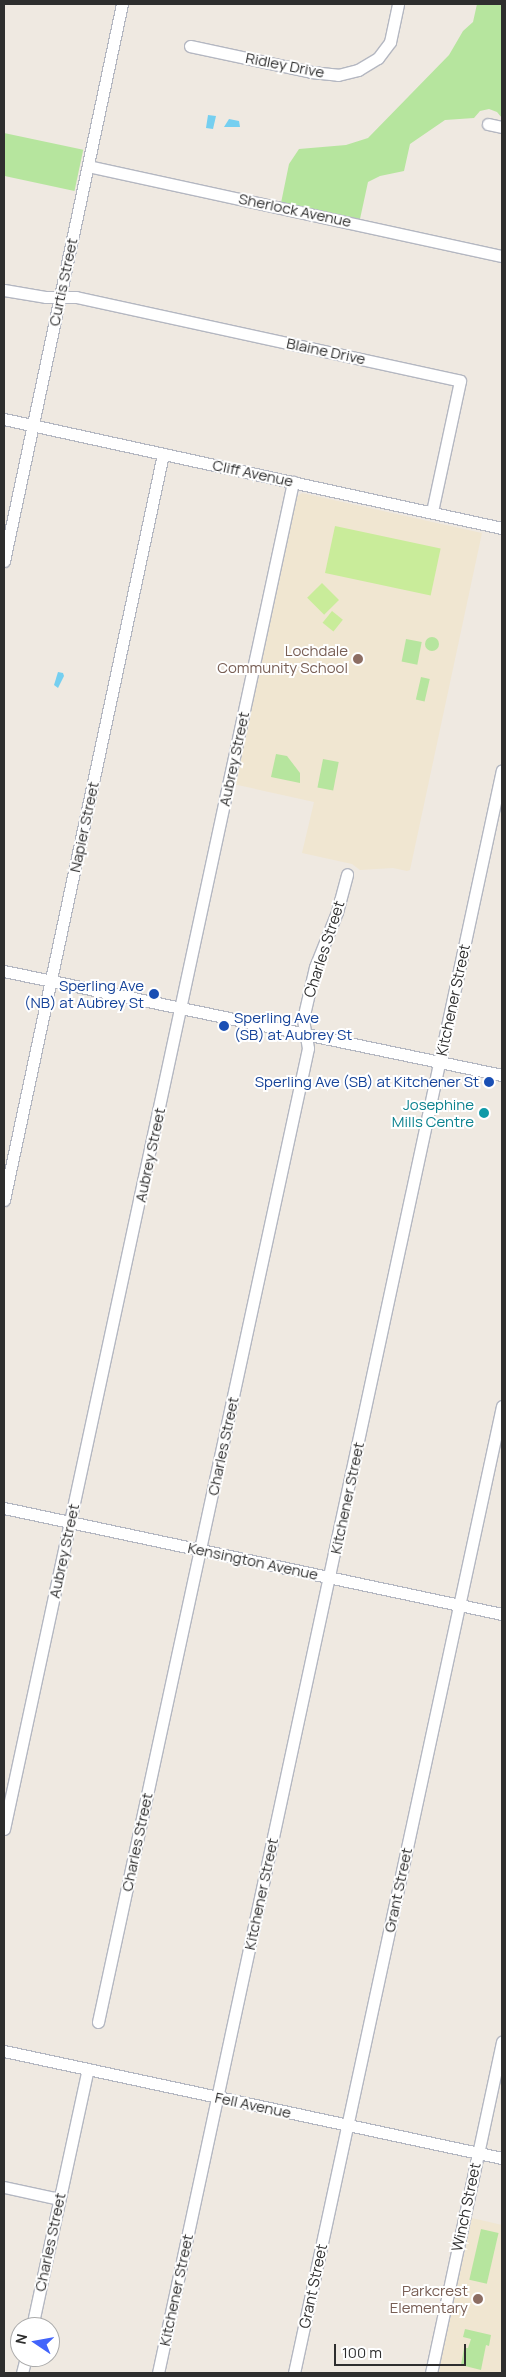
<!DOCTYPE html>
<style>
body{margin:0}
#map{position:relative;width:506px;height:2377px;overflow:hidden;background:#efe9e1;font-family:Manrope,sans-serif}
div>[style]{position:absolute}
.education>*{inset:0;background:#f0e6d1}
.green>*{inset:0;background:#b6e59e;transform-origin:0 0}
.round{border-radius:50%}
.pitch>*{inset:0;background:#c9ec9a;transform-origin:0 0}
.water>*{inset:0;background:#75cff0}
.roads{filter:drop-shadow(1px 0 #b4b7c1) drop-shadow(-1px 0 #b4b7c1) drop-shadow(0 1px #b4b7c1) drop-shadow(0 -1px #b4b7c1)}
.minor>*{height:11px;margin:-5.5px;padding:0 5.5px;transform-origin:5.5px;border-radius:5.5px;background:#fff}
.dots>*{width:14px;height:14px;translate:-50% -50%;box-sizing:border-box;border:2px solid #fff;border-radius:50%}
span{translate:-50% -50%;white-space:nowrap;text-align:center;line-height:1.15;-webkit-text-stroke:4px #fff;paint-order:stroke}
.street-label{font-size:15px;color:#2e2e2e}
.education-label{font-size:15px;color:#785e54}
.right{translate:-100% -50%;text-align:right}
.transit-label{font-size:15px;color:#164399}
.left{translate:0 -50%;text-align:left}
.culture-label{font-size:15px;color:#0d838f}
.frame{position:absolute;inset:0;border:5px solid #2e2e2e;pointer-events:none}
.north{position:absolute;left:10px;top:2317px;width:50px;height:50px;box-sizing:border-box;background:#fff;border:1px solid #ababab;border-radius:50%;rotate:282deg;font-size:14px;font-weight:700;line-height:20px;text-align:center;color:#2e2e2e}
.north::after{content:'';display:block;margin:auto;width:18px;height:22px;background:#4264fb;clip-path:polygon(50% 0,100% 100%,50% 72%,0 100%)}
.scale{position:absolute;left:334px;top:2344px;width:132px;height:22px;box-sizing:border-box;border:2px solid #2e2e2e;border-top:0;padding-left:6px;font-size:15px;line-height:18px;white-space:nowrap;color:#2e2e2e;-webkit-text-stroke:4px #fff;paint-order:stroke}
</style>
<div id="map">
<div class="education">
<i style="clip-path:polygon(302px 493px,482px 533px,410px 870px,407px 871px,393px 868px,360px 870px,352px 864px,302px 853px,314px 802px,233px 784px,295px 498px)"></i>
<i style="clip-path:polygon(472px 2218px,502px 2225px,502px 2373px,438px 2373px)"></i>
</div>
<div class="green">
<i style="clip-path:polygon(477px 4px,502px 4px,502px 118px,497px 112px,489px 109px,480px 111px,474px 118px,445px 120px,410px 144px,404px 171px,380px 176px,368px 182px,360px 219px,281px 203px,289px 164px,299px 149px,346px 145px,368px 138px,449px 55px,463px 31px,473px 22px)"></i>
<i style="left:4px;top:133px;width:81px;height:42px;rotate:12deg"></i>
<i class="round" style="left:425px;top:637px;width:14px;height:14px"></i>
<i style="left:406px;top:639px;width:16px;height:23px;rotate:11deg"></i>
<i style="left:421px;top:677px;width:9px;height:23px;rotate:13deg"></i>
<i style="clip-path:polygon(276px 754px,287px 756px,300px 773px,300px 783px,271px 777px)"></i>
<i style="left:323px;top:759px;width:16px;height:29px;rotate:11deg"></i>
<i style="left:481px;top:2229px;width:18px;height:52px;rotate:13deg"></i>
<i style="clip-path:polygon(465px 2329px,491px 2335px,489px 2346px,486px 2345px,481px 2370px,461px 2365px,464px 2348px,468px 2348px,471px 2339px,463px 2337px)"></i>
</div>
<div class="pitch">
<i style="left:335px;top:526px;width:108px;height:48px;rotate:12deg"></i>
<i style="left:322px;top:583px;width:24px;height:21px;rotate:45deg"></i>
<i style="left:332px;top:611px;width:14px;height:15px;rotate:39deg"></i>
</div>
<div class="water">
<i style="clip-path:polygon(208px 115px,216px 116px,213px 129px,206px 128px)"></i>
<i style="clip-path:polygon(229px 119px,239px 121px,240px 127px,224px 127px)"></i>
<i style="clip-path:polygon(58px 672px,63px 673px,64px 676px,58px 688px,54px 685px)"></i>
</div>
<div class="roads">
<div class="minor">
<i style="left:190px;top:46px;width:124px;rotate:12.1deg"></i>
<i style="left:311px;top:72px;width:27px;rotate:6deg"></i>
<i style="left:338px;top:75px;width:21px;rotate:-14deg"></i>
<i style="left:358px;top:70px;width:23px;rotate:-31deg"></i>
<i style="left:378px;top:58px;width:20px;rotate:-53deg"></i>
<i style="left:390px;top:42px;width:39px;rotate:-78deg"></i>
<i style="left:488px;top:124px;width:14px;rotate:12deg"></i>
<i style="left:88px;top:166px;width:424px;rotate:12.3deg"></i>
<i style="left:4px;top:290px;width:43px;rotate:9.5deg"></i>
<i style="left:46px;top:297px;width:30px"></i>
<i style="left:76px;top:297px;width:393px;rotate:12.3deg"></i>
<i style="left:460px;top:381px;width:134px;rotate:102.1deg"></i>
<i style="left:4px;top:419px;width:510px;rotate:12.35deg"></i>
<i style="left:4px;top:561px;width:569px;rotate:-78.04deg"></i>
<i style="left:4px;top:971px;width:509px;rotate:11.8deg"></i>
<i style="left:4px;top:1200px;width:763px;rotate:-77.97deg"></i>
<i style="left:4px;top:1508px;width:509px;rotate:12.02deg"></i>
<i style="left:4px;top:1829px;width:1378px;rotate:-77.89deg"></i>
<i style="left:98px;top:2022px;width:996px;rotate:-77.83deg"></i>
<i style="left:308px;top:1048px;width:29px;rotate:-100deg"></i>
<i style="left:303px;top:1019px;width:53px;rotate:-77deg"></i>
<i style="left:315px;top:967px;width:59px;rotate:-68.2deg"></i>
<i style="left:337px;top:912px;width:39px;rotate:-75deg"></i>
<i style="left:4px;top:2051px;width:509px;rotate:12.13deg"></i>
<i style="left:4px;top:2187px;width:56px;rotate:12.3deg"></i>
<i style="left:32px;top:2327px;width:264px;rotate:-77.8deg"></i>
<i style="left:22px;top:2373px;width:16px;rotate:-76deg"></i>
<i style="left:158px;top:2373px;width:1639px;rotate:-77.89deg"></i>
<i style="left:294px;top:2373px;width:989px;rotate:-77.86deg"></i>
<i style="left:431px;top:2373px;width:339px;rotate:-77.9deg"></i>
</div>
</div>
<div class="dots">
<i style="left:358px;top:659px;background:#8d6e63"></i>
<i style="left:154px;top:994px;background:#1a4fb4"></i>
<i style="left:224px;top:1026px;background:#1a4fb4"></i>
<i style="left:489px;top:1082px;background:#1a4fb4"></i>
<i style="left:484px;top:1113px;background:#0f9aa8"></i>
<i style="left:478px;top:2299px;background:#8d6e63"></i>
</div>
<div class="street-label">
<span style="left:285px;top:65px;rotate:11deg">Ridley Drive</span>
<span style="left:295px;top:210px;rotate:12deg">Sherlock Avenue</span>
<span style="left:63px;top:282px;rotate:-78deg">Curtis Street</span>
<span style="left:326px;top:351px;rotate:12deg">Blaine Drive</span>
<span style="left:253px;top:473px;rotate:12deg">Cliff Avenue</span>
<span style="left:234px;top:759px;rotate:-78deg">Aubrey Street</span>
<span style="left:84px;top:827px;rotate:-78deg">Napier Street</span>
<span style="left:324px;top:949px;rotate:-72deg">Charles Street</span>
<span style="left:453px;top:1000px;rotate:-78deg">Kitchener Street</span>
<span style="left:150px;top:1155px;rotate:-78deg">Aubrey Street</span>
<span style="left:223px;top:1446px;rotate:-78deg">Charles Street</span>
<span style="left:347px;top:1498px;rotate:-78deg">Kitchener Street</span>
<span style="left:64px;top:1551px;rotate:-78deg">Aubrey Street</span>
<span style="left:253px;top:1561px;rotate:12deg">Kensington Avenue</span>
<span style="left:137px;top:1842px;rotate:-78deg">Charles Street</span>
<span style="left:398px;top:1890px;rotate:-78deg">Grant Street</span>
<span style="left:261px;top:1894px;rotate:-78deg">Kitchener Street</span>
<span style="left:253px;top:2105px;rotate:12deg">Fell Avenue</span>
<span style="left:466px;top:2207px;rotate:-78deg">Winch Street</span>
<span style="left:50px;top:2242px;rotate:-78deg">Charles Street</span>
<span style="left:313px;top:2286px;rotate:-78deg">Grant Street</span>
<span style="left:176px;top:2290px;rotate:-78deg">Kitchener Street</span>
</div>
<div class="education-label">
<span class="right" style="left:348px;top:659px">Lochdale<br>Community School</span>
<span class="right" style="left:468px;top:2299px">Parkcrest<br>Elementary</span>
</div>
<div class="transit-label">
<span class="right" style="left:144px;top:994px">Sperling Ave<br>(NB) at Aubrey St</span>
<span class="left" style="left:234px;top:1026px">Sperling Ave<br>(SB) at Aubrey St</span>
<span class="right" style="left:479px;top:1082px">Sperling Ave (SB) at Kitchener St</span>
</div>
<div class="culture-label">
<span class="right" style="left:474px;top:1113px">Josephine<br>Mills Centre</span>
</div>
<div class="frame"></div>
<div class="north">N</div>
<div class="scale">100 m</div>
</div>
